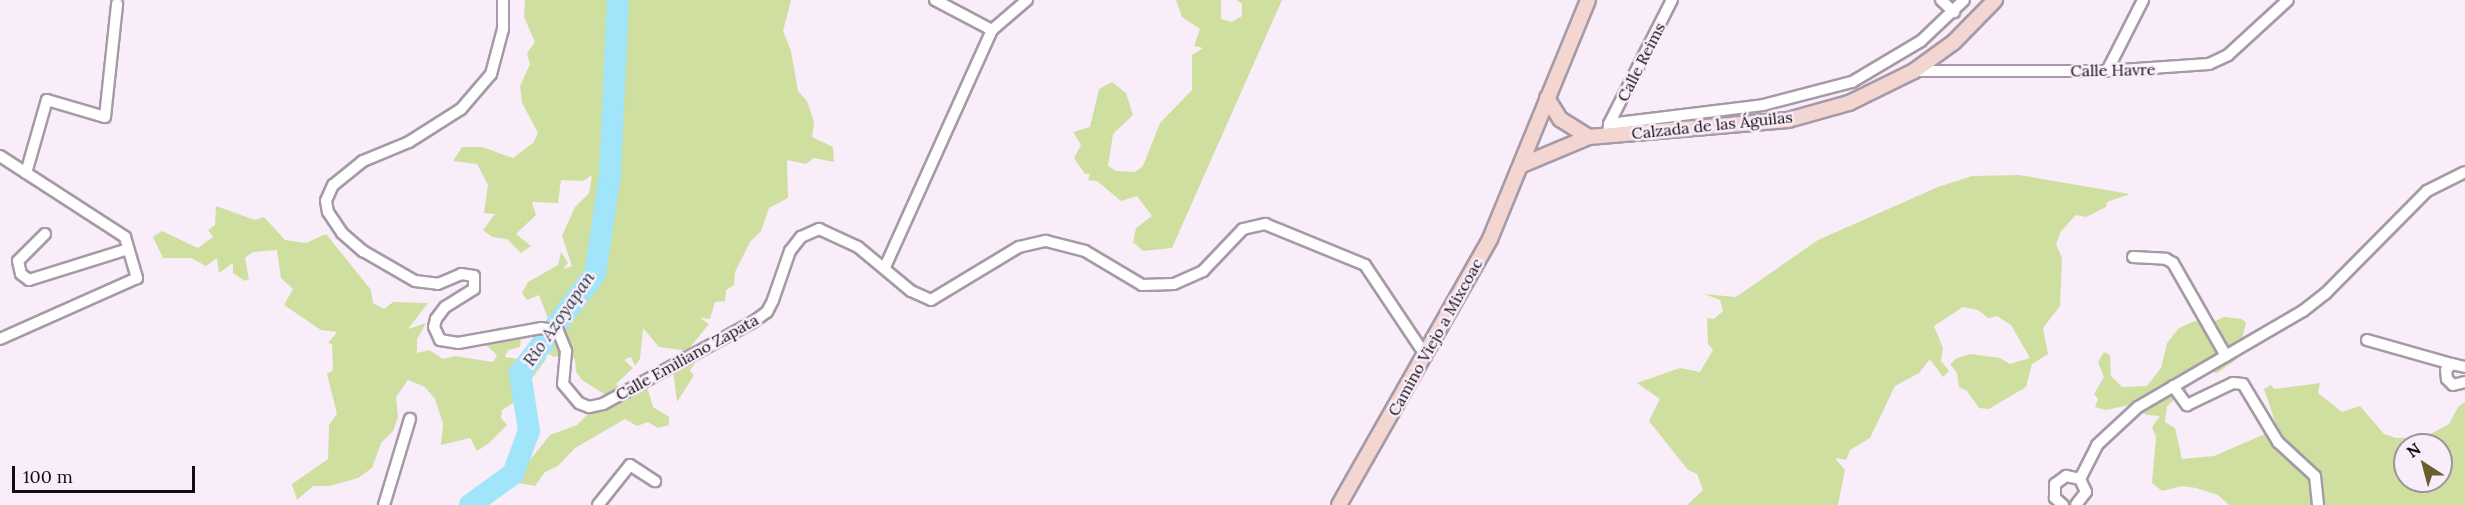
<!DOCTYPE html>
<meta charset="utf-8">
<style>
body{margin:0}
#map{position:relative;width:2465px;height:505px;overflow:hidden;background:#f9edfa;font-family:Lora,serif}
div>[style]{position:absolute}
.green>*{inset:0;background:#cfdf9f}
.river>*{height:22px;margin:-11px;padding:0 11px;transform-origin:11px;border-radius:11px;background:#a1e5fa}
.roads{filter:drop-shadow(2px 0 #a59aa6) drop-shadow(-2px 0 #a59aa6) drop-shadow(0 2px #a59aa6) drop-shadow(0 -2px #a59aa6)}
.minor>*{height:10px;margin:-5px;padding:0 5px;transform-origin:5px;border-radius:5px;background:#fff}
.secondary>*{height:14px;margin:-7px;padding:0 7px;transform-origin:7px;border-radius:7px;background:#f3d6d2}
span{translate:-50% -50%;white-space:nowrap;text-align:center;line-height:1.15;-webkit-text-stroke:5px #f9edfa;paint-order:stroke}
.street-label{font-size:16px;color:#100c10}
.water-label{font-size:18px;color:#1c3239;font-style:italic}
.north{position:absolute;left:2393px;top:433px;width:60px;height:60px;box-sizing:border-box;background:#f9edfa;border:2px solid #9c939c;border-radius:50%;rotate:324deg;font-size:16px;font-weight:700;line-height:24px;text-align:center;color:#100c10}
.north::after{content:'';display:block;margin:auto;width:21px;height:27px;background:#6a5e2b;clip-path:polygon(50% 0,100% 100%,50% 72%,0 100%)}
.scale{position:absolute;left:12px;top:466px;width:183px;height:27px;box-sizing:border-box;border:3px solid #100c10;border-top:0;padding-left:8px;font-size:18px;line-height:21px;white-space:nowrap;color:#100c10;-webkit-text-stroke:4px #f9edfa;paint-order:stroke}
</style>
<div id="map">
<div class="green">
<i style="clip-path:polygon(525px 0,791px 0,783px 31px,791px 51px,798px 91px,807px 101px,814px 122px,812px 137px,833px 147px,834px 162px,814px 158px,806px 164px,787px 160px,788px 198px,769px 208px,761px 231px,750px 242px,735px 272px,734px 285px,726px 290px,725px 301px,715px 302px,710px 319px,700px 318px,709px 324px,688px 350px,696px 361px,690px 371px,694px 375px,677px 402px,672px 363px,679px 359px,682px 350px,659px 347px,643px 328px,640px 359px,635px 366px,631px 357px,624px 360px,633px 368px,616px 384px,624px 392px,633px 390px,640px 394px,640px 380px,645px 380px,653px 407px,669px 417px,669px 425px,658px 428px,648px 422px,637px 426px,625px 419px,575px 448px,558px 466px,545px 472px,535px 486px,519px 483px,522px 470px,550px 435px,577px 425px,590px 412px,612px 399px,582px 380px,576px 372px,575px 359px,568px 353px,554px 357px,543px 350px,546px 359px,515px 402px,502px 410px,501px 418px,507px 425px,488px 444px,477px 451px,470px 438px,441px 445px,443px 424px,435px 399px,425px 387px,408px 380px,396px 397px,398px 417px,393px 431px,381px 443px,372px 468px,358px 478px,329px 486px,313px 486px,297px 500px,292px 484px,328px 459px,329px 425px,337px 414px,327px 374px,333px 370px,332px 344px,328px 343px,337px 332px,321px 330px,284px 305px,293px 289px,281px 278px,277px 250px,253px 252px,245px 258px,249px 279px,245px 281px,233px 273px,233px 263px,219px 273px,217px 258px,206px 266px,191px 258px,163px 258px,153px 237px,162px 231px,198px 248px,213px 237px,208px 230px,215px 225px,216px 206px,255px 220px,264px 217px,285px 240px,306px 243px,326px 234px,371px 290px,373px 303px,384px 309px,393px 302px,428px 303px,408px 329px,426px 323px,417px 339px,417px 353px,429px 350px,443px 359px,455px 356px,493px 362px,497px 355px,486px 345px,486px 334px,500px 327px,504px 331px,511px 328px,521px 338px,520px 347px,508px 350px,505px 357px,535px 361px,531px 347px,548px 331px,549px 321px,539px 295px,527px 300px,522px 293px,528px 282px,558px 265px,561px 252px,568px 263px,563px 269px,572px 266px,562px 236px,575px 207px,589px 193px,592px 175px,583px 181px,561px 180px,558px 203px,532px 202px,536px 215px,516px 234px,531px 246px,521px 253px,507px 239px,492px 237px,483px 230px,495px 214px,484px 213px,488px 185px,477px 164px,453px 161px,462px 147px,482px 147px,513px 158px,533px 143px,538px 133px,522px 103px,520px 86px,530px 64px,527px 53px,535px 42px,524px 17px)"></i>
<i style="clip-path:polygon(1176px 0,1221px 0,1221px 19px,1232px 22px,1242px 16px,1242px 4px,1237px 0,1282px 0,1172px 248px,1143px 251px,1133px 242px,1136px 228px,1152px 216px,1137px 196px,1121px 201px,1097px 181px,1088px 180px,1090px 174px,1085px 174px,1074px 158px,1081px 145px,1073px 132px,1090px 127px,1099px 89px,1112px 82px,1126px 93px,1133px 115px,1113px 134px,1108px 166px,1116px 171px,1135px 172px,1143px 166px,1160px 123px,1192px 90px,1192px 55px,1203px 48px,1194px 46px,1200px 29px,1182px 17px)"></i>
<i style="clip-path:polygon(2019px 175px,2130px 194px,2107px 202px,2106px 207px,2086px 217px,2076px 215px,2061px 231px,2056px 244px,2062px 258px,2060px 306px,2043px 328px,2048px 354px,2032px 364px,2026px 387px,1989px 409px,1979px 408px,1967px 391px,1959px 387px,1957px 373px,1950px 364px,1957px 358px,1970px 354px,2000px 358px,2010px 364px,2030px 358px,2011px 325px,1997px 316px,1988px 318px,1978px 310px,1963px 307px,1934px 326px,1943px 348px,1941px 361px,1949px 371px,1943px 377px,1930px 359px,1919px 373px,1895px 386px,1870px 438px,1850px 450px,1846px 460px,1835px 458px,1845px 470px,1838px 505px,1687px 505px,1703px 490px,1697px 474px,1688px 470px,1649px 421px,1660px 399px,1637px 383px,1680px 368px,1700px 372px,1713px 350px,1708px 344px,1707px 318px,1714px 319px,1723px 311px,1720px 300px,1704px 294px,1736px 297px,1818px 240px,1938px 187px,1972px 176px)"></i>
<i style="clip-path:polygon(evenodd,2224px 317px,2242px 319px,2246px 323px,2237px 359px,2217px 373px,2206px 371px,2167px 406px,2165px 422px,2175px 428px,2182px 459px,2214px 456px,2265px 434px,2275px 421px,2264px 389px,2271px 385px,2274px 389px,2320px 383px,2318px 393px,2342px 412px,2360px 406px,2384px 434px,2396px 438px,2425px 437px,2449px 424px,2458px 407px,2465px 402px,2465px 505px,2229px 505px,2218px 495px,2196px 488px,2182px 486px,2162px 491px,2152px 483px,2156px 437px,2152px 427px,2160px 416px,2147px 415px,2129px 405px,2106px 410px,2095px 407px,2098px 399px,2094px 394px,2104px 377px,2098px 362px,2104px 352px,2110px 355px,2111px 376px,2122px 387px,2147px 386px,2161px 368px,2167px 343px,2179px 328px,2195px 321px,2209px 324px,2224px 317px,2405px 445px,2441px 445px,2441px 481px,2405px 481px,2405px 445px)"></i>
</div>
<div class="river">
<i style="left:470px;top:505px;width:53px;rotate:-35.8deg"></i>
<i style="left:513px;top:474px;width:46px;rotate:-69.6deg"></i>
<i style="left:529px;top:431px;width:59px;rotate:-98.8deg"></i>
<i style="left:520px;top:373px;width:124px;rotate:-52.9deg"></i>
<i style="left:595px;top:274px;width:100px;rotate:-81.4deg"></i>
<i style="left:610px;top:175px;width:175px;rotate:-87.4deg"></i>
</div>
<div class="roads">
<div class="minor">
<i style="left:503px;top:0;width:29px;rotate:90deg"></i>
<i style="left:503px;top:29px;width:47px;rotate:104.9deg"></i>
<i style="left:491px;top:74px;width:46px;rotate:130.6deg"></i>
<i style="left:461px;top:109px;width:62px;rotate:147.6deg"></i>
<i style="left:409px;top:142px;width:50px;rotate:157.6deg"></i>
<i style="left:363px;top:161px;width:38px;rotate:141deg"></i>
<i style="left:333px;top:185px;width:17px;rotate:114deg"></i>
<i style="left:326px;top:201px;width:11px;rotate:80deg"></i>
<i style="left:328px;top:212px;width:25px;rotate:56deg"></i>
<i style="left:342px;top:233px;width:28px;rotate:41deg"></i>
<i style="left:363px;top:251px;width:60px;rotate:30deg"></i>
<i style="left:415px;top:281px;width:23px;rotate:7deg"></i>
<i style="left:438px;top:284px;width:25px;rotate:-23deg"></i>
<i style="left:461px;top:274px;width:13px;rotate:9deg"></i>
<i style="left:474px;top:276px;width:13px;rotate:90deg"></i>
<i style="left:474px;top:289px;width:34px;rotate:148deg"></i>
<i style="left:445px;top:307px;width:15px;rotate:127deg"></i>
<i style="left:436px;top:319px;width:8px;rotate:104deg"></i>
<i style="left:434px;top:327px;width:14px;rotate:65deg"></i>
<i style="left:440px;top:340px;width:18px;rotate:9deg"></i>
<i style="left:458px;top:343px;width:84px;rotate:-10.2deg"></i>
<i style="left:541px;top:328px;width:17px;rotate:10deg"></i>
<i style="left:558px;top:331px;width:22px;rotate:68deg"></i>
<i style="left:566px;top:351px;width:33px;rotate:95deg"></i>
<i style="left:563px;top:384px;width:25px;rotate:50deg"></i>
<i style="left:579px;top:403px;width:11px;rotate:22deg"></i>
<i style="left:589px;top:407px;width:14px;rotate:-12deg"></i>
<i style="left:603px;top:404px;width:171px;rotate:-28.7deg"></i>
<i style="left:753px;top:322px;width:17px;rotate:-36deg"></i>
<i style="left:767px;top:312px;width:13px;rotate:-63deg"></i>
<i style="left:773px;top:300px;width:52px;rotate:-70.9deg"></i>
<i style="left:790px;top:251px;width:18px;rotate:-52deg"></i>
<i style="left:801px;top:237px;width:20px;rotate:-24deg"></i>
<i style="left:819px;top:229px;width:43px;rotate:24.8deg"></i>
<i style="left:858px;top:247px;width:69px;rotate:39.7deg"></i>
<i style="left:911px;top:291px;width:22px;rotate:24deg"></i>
<i style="left:931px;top:300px;width:103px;rotate:-31.1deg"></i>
<i style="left:1019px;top:247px;width:28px;rotate:-13deg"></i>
<i style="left:1046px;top:241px;width:40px;rotate:14.4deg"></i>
<i style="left:1085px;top:251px;width:66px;rotate:30.8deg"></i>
<i style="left:1142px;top:285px;width:32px;rotate:-2deg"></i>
<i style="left:1174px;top:284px;width:32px;rotate:-24deg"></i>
<i style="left:1203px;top:271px;width:58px;rotate:-46.4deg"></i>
<i style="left:1243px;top:229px;width:23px;rotate:-13deg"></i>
<i style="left:1265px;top:224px;width:108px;rotate:22.3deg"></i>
<i style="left:1365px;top:265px;width:110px;rotate:56.2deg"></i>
<i style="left:935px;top:0;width:64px;rotate:27.8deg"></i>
<i style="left:1941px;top:0;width:18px;rotate:43deg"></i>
<i style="left:1914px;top:71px;width:193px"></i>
<i style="left:2107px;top:71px;width:102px;rotate:-3.9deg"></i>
<i style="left:2209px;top:64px;width:21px;rotate:-25deg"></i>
<i style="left:2228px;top:55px;width:81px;rotate:-42.5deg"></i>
<i style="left:2107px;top:71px;width:80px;rotate:-63.1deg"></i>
<i style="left:1609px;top:124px;width:139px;rotate:-63.1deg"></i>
<i style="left:1608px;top:136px;width:12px;rotate:-85deg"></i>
<i style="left:1609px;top:124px;width:155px;rotate:-7deg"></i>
<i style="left:1763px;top:105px;width:92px;rotate:-14.5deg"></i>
<i style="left:1852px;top:82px;width:80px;rotate:-30.7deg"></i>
<i style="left:1921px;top:41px;width:59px;rotate:-43.6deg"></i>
<i style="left:0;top:156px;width:149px;rotate:32.9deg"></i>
<i style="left:125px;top:237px;width:43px;rotate:73.7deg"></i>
<i style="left:137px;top:278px;width:150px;rotate:156deg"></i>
<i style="left:26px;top:173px;width:76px;rotate:-74deg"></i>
<i style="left:47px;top:100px;width:60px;rotate:16.3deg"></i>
<i style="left:105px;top:117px;width:114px;rotate:-83.9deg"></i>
<i style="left:45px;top:234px;width:38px;rotate:135deg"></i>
<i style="left:18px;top:261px;width:13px;rotate:77deg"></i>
<i style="left:21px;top:274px;width:10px;rotate:37deg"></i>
<i style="left:29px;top:280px;width:104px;rotate:-17.4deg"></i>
<i style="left:2133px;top:257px;width:33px;rotate:3deg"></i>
<i style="left:2166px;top:259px;width:8px;rotate:30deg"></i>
<i style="left:2173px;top:263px;width:107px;rotate:60.3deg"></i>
<i style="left:885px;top:267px;width:260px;rotate:-65.7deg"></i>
<i style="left:992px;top:30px;width:46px;rotate:-40.6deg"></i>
<i style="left:2367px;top:340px;width:88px;rotate:15.8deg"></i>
<i style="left:2465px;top:367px;width:13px;rotate:-167deg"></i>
<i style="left:2452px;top:364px;width:8px;rotate:135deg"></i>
<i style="left:2446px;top:370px;width:9px;rotate:84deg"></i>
<i style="left:2447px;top:379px;width:8px;rotate:45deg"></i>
<i style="left:2453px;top:385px;width:12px;rotate:-14deg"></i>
<i style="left:2173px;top:386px;width:24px;rotate:54deg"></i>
<i style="left:2187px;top:405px;width:51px;rotate:-25.6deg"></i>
<i style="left:2233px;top:383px;width:10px;rotate:6deg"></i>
<i style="left:2243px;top:384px;width:68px;rotate:58.9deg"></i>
<i style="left:2278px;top:442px;width:50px;rotate:42.6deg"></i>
<i style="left:2315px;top:476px;width:29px;rotate:84deg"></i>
<i style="left:2080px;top:479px;width:38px;rotate:-63deg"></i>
<i style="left:2097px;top:445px;width:56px;rotate:-42.8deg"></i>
<i style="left:2138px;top:407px;width:191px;rotate:-30.2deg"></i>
<i style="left:2303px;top:311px;width:28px;rotate:-38deg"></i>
<i style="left:2325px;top:294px;width:145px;rotate:-45.3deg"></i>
<i style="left:2427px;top:191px;width:42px;rotate:-26.6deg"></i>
<i style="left:384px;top:505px;width:90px;rotate:-73.2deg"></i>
<i style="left:598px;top:505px;width:51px;rotate:-51.3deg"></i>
<i style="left:630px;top:465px;width:30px;rotate:33deg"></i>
<i style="left:2063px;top:505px;width:11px;rotate:-139deg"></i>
<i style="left:2055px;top:498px;width:14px;rotate:-90deg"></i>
<i style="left:2055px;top:484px;width:14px;rotate:-36deg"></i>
<i style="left:2066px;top:476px;width:14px;rotate:12deg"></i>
<i style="left:2080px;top:479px;width:14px;rotate:65deg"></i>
<i style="left:2086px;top:492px;width:16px;rotate:128deg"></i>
</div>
<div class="secondary">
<i style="left:1547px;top:98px;width:25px;rotate:58deg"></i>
<i style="left:1560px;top:119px;width:34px;rotate:32deg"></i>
<i style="left:1589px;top:137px;width:200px;rotate:-4.9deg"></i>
<i style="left:1788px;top:120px;width:63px;rotate:-15.6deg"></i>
<i style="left:1849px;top:103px;width:72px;rotate:-26.2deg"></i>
<i style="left:1914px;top:71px;width:49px;rotate:-35.9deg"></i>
<i style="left:1954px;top:42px;width:59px;rotate:-45.7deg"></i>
<i style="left:1522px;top:165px;width:73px;rotate:-22.7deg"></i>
<i style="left:1339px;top:505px;width:306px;rotate:-60.4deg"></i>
<i style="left:1490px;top:239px;width:258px;rotate:-67.7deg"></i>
</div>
</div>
<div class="street-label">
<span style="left:1641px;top:62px;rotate:-63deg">Calle Reims</span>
<span style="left:2113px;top:70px;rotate:-1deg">Calle Havre</span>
<span style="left:1712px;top:125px;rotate:-6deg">Calzada de las Águilas</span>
<span style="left:1435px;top:337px;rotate:-61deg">Camino Viejo a Mixcoac</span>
<span style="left:687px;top:357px;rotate:-29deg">Calle Emiliano Zapata</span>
</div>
<div class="water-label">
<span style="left:559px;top:319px;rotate:-55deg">Rio Azoyapan</span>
</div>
<div class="north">N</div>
<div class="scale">100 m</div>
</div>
